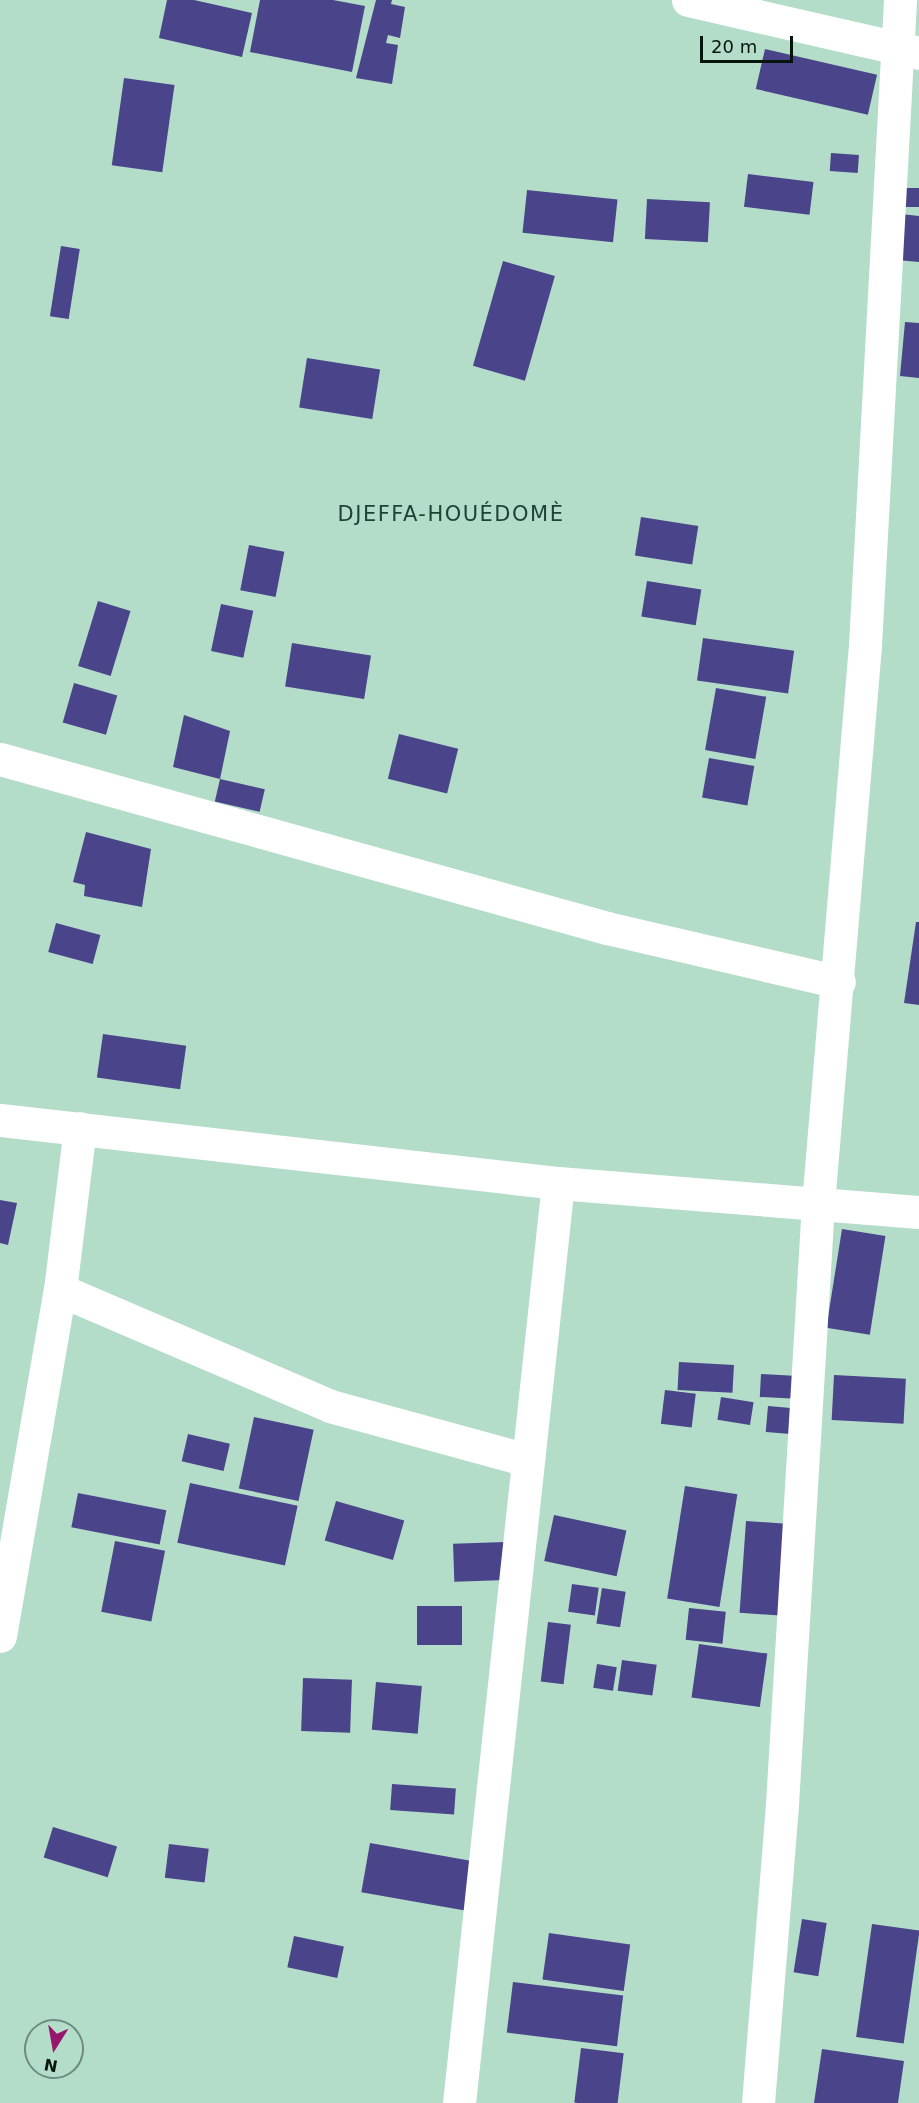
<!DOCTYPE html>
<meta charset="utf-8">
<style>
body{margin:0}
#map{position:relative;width:919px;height:2103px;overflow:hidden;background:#b4ddc9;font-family:"DejaVu Sans",sans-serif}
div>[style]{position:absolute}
.building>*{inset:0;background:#4a448a;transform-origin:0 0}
.minor>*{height:33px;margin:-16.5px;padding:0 16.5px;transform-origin:16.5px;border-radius:16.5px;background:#fff}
span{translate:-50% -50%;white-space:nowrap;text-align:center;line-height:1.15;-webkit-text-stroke:6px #b4ddc9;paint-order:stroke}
.quarter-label{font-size:21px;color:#1e4334;letter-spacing:1.5px}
.north{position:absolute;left:24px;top:2019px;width:60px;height:60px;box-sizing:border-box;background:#b4ddc9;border:2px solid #6e8d7e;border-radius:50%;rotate:191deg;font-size:16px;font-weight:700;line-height:24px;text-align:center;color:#06150e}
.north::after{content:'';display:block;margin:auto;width:21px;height:27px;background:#96166e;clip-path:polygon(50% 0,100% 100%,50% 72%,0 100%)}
.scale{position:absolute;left:700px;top:36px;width:93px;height:27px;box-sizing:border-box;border:3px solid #06150e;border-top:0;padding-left:8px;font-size:18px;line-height:21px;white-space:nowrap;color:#06150e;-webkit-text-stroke:4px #b4ddc9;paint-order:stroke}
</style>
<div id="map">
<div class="building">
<i style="clip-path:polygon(167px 0,194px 0,252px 13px,242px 57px,159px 38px)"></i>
<i style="clip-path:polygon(260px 0,333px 0,365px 6px,352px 72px,250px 52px)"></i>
<i style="clip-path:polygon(376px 0,392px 0,391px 4px,405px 7px,400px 38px,388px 35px,386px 43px,398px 45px,392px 84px,356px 78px)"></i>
<i style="left:765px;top:49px;width:115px;height:41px;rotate:13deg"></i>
<i style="left:124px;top:78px;width:51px;height:88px;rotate:8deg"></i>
<i style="left:831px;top:153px;width:28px;height:18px;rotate:4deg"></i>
<i style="left:748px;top:174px;width:66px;height:33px;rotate:7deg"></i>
<i style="left:903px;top:188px;width:16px;height:19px"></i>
<i style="left:527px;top:190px;width:91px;height:43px;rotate:6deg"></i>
<i style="left:647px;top:199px;width:63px;height:40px;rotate:3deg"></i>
<i style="clip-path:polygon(901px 214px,919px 216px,919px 262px,897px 260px)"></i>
<i style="left:61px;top:246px;width:19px;height:71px;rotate:9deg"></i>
<i style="left:503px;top:261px;width:54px;height:109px;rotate:16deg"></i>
<i style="clip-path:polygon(905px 322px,919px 323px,919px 378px,900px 376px)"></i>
<i style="left:307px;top:358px;width:74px;height:50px;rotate:9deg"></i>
<i style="left:641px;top:517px;width:58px;height:39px;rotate:9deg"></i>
<i style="left:249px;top:545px;width:36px;height:46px;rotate:11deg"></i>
<i style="left:647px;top:581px;width:55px;height:36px;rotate:9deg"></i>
<i style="left:98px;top:601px;width:34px;height:68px;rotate:17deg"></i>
<i style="left:221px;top:604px;width:33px;height:48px;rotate:12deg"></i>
<i style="left:703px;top:638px;width:92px;height:43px;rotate:8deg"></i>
<i style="left:292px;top:643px;width:80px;height:44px;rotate:9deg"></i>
<i style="left:74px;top:683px;width:45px;height:41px;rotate:16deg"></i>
<i style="left:716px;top:688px;width:51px;height:63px;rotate:10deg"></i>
<i style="clip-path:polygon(184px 715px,230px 731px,220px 779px,173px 767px)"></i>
<i style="left:399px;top:734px;width:61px;height:46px;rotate:14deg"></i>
<i style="left:709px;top:758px;width:46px;height:40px;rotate:10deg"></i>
<i style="left:220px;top:779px;width:46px;height:23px;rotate:13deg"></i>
<i style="clip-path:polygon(86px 832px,151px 849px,142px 907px,84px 896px,85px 885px,73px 882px)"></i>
<i style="clip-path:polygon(916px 922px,919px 922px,919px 1005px,904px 1003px)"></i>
<i style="left:56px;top:923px;width:46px;height:30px;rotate:15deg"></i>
<i style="left:103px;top:1034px;width:84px;height:44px;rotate:8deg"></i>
<i style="clip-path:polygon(0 1200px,17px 1203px,8px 1245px,0 1243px)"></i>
<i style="left:842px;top:1229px;width:44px;height:100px;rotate:9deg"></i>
<i style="left:679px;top:1362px;width:55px;height:28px;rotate:3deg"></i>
<i style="left:761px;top:1374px;width:41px;height:23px;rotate:3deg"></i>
<i style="left:834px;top:1375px;width:72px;height:45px;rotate:3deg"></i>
<i style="left:665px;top:1390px;width:31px;height:34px;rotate:7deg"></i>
<i style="left:721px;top:1397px;width:33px;height:23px;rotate:9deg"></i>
<i style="left:768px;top:1406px;width:34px;height:26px;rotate:5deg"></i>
<i style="left:254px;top:1417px;width:61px;height:73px;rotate:12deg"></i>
<i style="left:188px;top:1434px;width:43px;height:28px;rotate:13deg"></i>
<i style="left:190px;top:1483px;width:110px;height:61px;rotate:12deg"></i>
<i style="left:685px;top:1486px;width:53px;height:114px;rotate:9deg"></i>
<i style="left:78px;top:1493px;width:90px;height:35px;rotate:11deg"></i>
<i style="left:336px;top:1501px;width:71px;height:41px;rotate:16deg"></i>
<i style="left:554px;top:1515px;width:74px;height:47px;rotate:12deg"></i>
<i style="left:746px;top:1521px;width:47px;height:92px;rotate:4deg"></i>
<i style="left:115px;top:1541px;width:51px;height:72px;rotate:11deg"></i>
<i style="left:505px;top:1542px;width:38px;height:52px;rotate:88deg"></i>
<i style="left:572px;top:1584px;width:27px;height:28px;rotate:8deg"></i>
<i style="left:602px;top:1588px;width:24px;height:36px;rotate:9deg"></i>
<i style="left:417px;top:1606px;width:45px;height:39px"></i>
<i style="left:689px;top:1608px;width:37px;height:32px;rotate:6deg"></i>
<i style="left:548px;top:1622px;width:23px;height:60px;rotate:7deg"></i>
<i style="left:699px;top:1644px;width:69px;height:54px;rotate:8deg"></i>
<i style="left:622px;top:1660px;width:35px;height:31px;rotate:8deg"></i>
<i style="left:597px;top:1664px;width:20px;height:24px;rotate:9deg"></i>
<i style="left:303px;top:1678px;width:49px;height:53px;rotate:2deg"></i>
<i style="left:376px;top:1682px;width:46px;height:48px;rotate:5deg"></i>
<i style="left:392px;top:1784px;width:64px;height:26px;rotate:4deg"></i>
<i style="left:53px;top:1827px;width:67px;height:32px;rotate:17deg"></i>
<i style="left:370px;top:1843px;width:108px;height:50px;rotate:10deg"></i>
<i style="left:169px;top:1844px;width:40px;height:34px;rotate:7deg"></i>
<i style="left:802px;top:1919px;width:25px;height:54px;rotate:9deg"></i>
<i style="left:872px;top:1924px;width:48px;height:114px;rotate:8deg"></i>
<i style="left:549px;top:1933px;width:82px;height:47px;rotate:8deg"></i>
<i style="left:294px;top:1936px;width:51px;height:32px;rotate:12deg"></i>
<i style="left:513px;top:1982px;width:111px;height:51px;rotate:7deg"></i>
<i style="left:581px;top:2048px;width:43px;height:55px;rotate:7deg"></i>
<i style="clip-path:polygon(822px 2049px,904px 2061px,898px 2103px,814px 2103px)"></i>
</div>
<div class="minor">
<i style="left:688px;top:0;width:237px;rotate:12.9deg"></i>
<i style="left:0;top:759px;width:630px;rotate:15.56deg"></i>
<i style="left:607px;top:928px;width:238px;rotate:13.1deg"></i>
<i style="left:0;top:1120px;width:562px;rotate:6.44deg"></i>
<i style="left:558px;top:1183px;width:362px;rotate:4.6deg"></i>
<i style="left:60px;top:1290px;width:294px;rotate:23.2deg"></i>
<i style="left:330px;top:1406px;width:205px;rotate:15.3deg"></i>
<i style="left:0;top:1636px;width:351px;rotate:-80.2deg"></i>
<i style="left:60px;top:1290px;width:163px;rotate:-83deg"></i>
<i style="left:459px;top:2103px;width:925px;rotate:-83.86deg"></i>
<i style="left:758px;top:2103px;width:300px;rotate:-85.4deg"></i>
<i style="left:782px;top:1804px;width:601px;rotate:-86.57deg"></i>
<i style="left:818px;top:1204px;width:561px;rotate:-85.19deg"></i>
<i style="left:865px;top:645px;width:646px;rotate:-86.89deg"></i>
</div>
<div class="quarter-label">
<span style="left:451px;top:514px">DJEFFA-HOUÉDOMÈ</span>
</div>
<div class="north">N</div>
<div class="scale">20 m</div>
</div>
